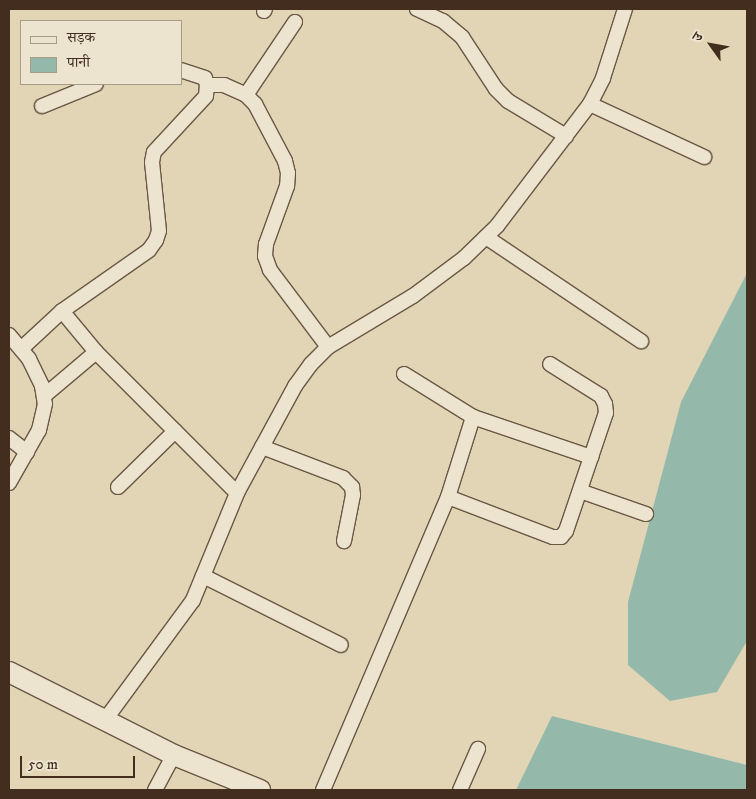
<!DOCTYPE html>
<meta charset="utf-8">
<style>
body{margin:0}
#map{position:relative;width:756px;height:799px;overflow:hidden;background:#e1d5b5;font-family:"IM FELL DW Pica","Noto Serif Devanagari",serif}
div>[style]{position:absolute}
.water>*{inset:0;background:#94b9ab}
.roads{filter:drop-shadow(1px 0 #6a5744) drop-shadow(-1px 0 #6a5744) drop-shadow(0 1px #6a5744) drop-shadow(0 -1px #6a5744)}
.street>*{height:14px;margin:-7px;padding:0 7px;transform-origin:7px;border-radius:7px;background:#ece4cf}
.secondary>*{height:20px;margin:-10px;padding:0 10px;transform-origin:10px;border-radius:10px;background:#ece4cf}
span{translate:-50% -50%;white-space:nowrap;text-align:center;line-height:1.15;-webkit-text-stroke:4.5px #ece4cf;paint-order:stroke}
.frame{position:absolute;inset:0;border:10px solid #432d1e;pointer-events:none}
.legend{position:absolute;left:20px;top:20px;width:162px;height:65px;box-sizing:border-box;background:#ece4cf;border:1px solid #a89b88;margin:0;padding:6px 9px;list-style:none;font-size:15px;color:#432d1e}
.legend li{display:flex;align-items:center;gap:10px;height:25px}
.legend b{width:25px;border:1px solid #a89b88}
.north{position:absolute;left:686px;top:20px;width:50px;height:50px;-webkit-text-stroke:4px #ece4cf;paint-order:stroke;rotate:302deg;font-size:14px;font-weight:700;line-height:20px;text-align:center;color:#432d1e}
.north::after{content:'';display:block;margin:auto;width:18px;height:22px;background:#432d1e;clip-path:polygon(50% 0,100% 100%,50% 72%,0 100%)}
.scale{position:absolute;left:20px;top:756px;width:115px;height:22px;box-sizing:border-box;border:2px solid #432d1e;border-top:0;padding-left:6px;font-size:15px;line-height:18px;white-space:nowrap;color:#432d1e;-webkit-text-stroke:4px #ece4cf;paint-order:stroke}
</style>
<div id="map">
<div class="water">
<i style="clip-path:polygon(747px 273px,747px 641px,717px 692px,670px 701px,628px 665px,628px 602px,681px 402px)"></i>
<i style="clip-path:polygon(552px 716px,747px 765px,747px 790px,516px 790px)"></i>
</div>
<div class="roads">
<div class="street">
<i style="left:417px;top:9px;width:29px;rotate:25deg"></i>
<i style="left:443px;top:21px;width:25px;rotate:40deg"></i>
<i style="left:462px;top:37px;width:62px;rotate:56.8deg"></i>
<i style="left:496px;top:89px;width:17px;rotate:45deg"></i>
<i style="left:508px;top:101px;width:68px;rotate:31.1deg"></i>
<i style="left:264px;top:11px;width:2px;rotate:-63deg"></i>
<i style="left:207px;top:85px;width:17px"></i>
<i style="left:224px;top:85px;width:24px;rotate:24deg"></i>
<i style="left:246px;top:95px;width:13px;rotate:45deg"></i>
<i style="left:255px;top:104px;width:64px;rotate:62.2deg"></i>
<i style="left:285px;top:161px;width:12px;rotate:76deg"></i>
<i style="left:288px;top:173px;width:13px;rotate:94deg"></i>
<i style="left:287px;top:186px;width:62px;rotate:109.9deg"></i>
<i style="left:266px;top:244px;width:12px;rotate:95deg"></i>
<i style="left:265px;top:256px;width:15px;rotate:70deg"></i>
<i style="left:270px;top:270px;width:96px;rotate:53deg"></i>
<i style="left:246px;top:95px;width:88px;rotate:-56.1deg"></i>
<i style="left:590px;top:104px;width:126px;rotate:24.9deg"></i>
<i style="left:42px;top:106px;width:58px;rotate:-22.2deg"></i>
<i style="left:486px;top:237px;width:187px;rotate:33.9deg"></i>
<i style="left:62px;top:311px;width:53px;rotate:50.3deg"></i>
<i style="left:96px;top:352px;width:199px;rotate:45deg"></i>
<i style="left:9px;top:335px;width:31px;rotate:50deg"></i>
<i style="left:29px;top:359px;width:30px;rotate:64deg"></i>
<i style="left:42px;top:386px;width:18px;rotate:81deg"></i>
<i style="left:45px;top:404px;width:27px;rotate:103deg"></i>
<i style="left:39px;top:430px;width:61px;rotate:119.5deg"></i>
<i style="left:21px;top:349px;width:56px;rotate:-42.8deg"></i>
<i style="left:62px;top:311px;width:106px;rotate:-35deg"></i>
<i style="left:149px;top:250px;width:12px;rotate:-55deg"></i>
<i style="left:156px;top:240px;width:9px;rotate:-72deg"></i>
<i style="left:159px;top:231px;width:69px;rotate:-95.8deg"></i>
<i style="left:152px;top:162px;width:10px;rotate:-79deg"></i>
<i style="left:154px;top:152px;width:76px;rotate:-47.1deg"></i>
<i style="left:206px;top:96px;width:11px;rotate:-85deg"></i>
<i style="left:207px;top:85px;width:7px;rotate:-106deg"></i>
<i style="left:205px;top:78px;width:25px;rotate:-162deg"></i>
<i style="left:404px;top:374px;width:81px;rotate:31.9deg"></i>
<i style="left:473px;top:417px;width:125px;rotate:18.7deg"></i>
<i style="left:44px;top:396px;width:68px;rotate:-40.2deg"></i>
<i style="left:9px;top:438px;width:23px;rotate:38deg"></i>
<i style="left:262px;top:447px;width:87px;rotate:20.9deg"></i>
<i style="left:343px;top:478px;width:13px;rotate:45deg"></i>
<i style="left:352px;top:487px;width:8px;rotate:83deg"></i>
<i style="left:353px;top:495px;width:47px;rotate:101.1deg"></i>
<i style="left:118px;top:487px;width:80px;rotate:-44.5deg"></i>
<i style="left:580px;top:491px;width:70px;rotate:19.2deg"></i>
<i style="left:448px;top:497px;width:112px;rotate:20.9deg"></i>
<i style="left:553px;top:537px;width:8px"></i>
<i style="left:561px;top:537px;width:8px;rotate:-50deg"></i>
<i style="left:566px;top:531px;width:125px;rotate:-71.3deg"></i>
<i style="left:606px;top:413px;width:9px;rotate:-96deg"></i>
<i style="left:605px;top:404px;width:9px;rotate:-117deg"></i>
<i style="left:601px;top:396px;width:60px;rotate:-147.9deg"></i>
<i style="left:203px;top:576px;width:154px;rotate:26.6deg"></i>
<i style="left:105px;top:720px;width:149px;rotate:-53.7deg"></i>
<i style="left:193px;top:600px;width:116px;rotate:-67.6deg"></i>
<i style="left:237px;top:493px;width:122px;rotate:-61.5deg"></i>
<i style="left:295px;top:386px;width:27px;rotate:-54deg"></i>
<i style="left:311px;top:364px;width:24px;rotate:-45deg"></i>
<i style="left:328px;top:347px;width:99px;rotate:-31deg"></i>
<i style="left:413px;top:296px;width:64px;rotate:-36.7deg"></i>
<i style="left:464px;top:258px;width:46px;rotate:-44.1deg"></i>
<i style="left:497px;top:226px;width:153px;rotate:-52.7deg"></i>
<i style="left:590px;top:104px;width:29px;rotate:-63deg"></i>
<i style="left:603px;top:78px;width:72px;rotate:-72.3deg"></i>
<i style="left:155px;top:790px;width:40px;rotate:-62deg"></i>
<i style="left:323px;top:790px;width:319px;rotate:-66.9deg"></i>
<i style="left:448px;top:497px;width:84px;rotate:-72.6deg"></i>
<i style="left:460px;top:790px;width:45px;rotate:-66.3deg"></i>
</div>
<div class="secondary">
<i style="left:9px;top:672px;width:185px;rotate:26.7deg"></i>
<i style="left:174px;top:755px;width:93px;rotate:22.1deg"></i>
</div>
</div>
<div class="frame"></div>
<ul class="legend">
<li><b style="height:6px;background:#ece4cf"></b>सड़क</li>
<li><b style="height:14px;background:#94b9ab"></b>पानी</li>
</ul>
<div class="north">उ</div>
<div class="scale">50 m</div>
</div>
